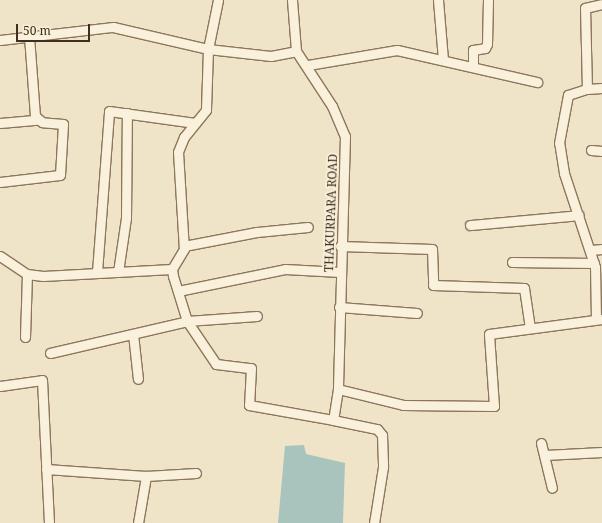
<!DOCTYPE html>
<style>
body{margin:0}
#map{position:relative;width:602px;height:523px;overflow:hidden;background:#f0e4c8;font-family:"Noto Serif",serif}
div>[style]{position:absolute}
.water>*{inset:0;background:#a9c4bc}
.roads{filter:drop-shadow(1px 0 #8d765c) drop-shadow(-1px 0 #8d765c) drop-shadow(0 1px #8d765c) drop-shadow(0 -1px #8d765c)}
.street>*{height:9px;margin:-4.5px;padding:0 4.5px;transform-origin:4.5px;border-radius:4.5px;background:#faf1dc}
span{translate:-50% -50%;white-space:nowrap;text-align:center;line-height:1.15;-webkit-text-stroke:4px #f7eed8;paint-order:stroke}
.street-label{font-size:12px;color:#3d2e20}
.scale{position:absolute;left:16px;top:24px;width:74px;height:18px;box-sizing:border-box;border:2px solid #3d2e20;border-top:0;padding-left:5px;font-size:12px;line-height:14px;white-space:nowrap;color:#3d2e20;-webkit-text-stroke:3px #f7eed8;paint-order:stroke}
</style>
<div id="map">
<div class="water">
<i style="clip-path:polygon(304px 445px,306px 454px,345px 463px,343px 523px,278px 523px,285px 446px)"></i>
</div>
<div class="roads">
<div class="street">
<i style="left:218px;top:0;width:50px;rotate:101.5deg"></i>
<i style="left:208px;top:49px;width:61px;rotate:91.9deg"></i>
<i style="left:206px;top:110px;width:35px;rotate:129deg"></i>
<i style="left:184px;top:137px;width:16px;rotate:112deg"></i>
<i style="left:178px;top:152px;width:97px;rotate:86.5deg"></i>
<i style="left:184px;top:249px;width:23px;rotate:121deg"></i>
<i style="left:172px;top:269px;width:7px;rotate:82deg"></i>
<i style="left:173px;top:276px;width:47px;rotate:72.7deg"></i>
<i style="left:187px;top:321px;width:52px;rotate:56deg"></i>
<i style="left:216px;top:364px;width:35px;rotate:7deg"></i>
<i style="left:251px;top:368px;width:37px;rotate:93deg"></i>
<i style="left:249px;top:405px;width:85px;rotate:10.1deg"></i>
<i style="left:292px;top:0;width:51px;rotate:85.5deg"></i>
<i style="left:438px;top:0;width:60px;rotate:85.2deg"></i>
<i style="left:0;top:40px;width:114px;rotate:-6.6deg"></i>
<i style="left:113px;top:27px;width:98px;rotate:13deg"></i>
<i style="left:208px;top:49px;width:63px;rotate:6.3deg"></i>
<i style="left:271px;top:56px;width:25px;rotate:-11deg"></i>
<i style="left:296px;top:51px;width:66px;rotate:56.8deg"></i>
<i style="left:332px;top:106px;width:33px;rotate:67deg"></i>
<i style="left:345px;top:136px;width:253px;rotate:91.6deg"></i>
<i style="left:338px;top:389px;width:31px;rotate:99deg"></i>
<i style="left:333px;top:420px;width:45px;rotate:11.6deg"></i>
<i style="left:377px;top:429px;width:8px;rotate:50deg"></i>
<i style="left:382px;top:435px;width:32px;rotate:88deg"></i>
<i style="left:383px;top:467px;width:57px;rotate:99.1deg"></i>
<i style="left:308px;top:65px;width:90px;rotate:-9.6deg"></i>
<i style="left:397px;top:50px;width:144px;rotate:12.9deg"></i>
<i style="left:473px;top:66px;width:16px;rotate:-90deg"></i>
<i style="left:473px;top:50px;width:12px;rotate:-9deg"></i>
<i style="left:485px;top:48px;width:4px;rotate:-63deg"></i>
<i style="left:487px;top:44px;width:44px;rotate:-88.7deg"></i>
<i style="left:587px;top:89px;width:15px;rotate:-4deg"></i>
<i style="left:0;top:123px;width:37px;rotate:-5deg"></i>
<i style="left:591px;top:150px;width:11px;rotate:5deg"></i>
<i style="left:0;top:182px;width:60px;rotate:-6.7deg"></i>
<i style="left:60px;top:175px;width:51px;rotate:-86.6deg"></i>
<i style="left:63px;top:124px;width:21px;rotate:-175deg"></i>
<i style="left:42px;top:122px;width:9px;rotate:-139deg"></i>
<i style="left:35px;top:116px;width:80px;rotate:-94.3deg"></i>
<i style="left:470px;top:225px;width:109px;rotate:-5.2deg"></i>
<i style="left:184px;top:246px;width:74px;rotate:-10.9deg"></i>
<i style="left:257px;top:232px;width:51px;rotate:-5.6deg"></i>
<i style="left:340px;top:246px;width:92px;rotate:1.9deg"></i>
<i style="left:432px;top:249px;width:36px;rotate:88deg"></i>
<i style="left:433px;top:285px;width:91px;rotate:1.9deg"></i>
<i style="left:524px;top:288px;width:40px;rotate:81.5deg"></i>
<i style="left:591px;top:250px;width:11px;rotate:-5deg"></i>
<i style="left:0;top:256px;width:32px;rotate:34deg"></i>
<i style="left:27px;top:274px;width:16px;rotate:7deg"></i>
<i style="left:43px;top:276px;width:129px;rotate:-3.1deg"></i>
<i style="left:512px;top:262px;width:82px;rotate:0.7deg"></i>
<i style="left:97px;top:272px;width:161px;rotate:-85.7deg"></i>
<i style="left:109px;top:111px;width:87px;rotate:7.9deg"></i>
<i style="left:118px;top:272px;width:55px;rotate:-81.6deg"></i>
<i style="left:126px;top:218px;width:105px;rotate:-89.5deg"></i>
<i style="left:178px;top:291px;width:109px;rotate:-11.6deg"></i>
<i style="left:285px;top:269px;width:55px;rotate:3.1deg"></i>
<i style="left:339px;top:307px;width:78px;rotate:4.4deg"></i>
<i style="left:596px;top:318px;width:51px;rotate:-91.1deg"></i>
<i style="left:595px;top:267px;width:99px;rotate:-108.3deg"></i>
<i style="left:564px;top:173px;width:30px;rotate:-99deg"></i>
<i style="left:559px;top:143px;width:49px;rotate:-79.4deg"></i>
<i style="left:568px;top:95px;width:20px;rotate:-18deg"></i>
<i style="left:587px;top:89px;width:81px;rotate:-91.4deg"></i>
<i style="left:585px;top:8px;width:17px;rotate:-13deg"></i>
<i style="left:133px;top:334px;width:45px;rotate:83.7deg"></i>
<i style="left:25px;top:337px;width:63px;rotate:-88.2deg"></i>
<i style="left:50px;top:353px;width:141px;rotate:-13.1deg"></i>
<i style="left:187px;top:321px;width:70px;rotate:-4.1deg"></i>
<i style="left:0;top:386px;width:42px;rotate:-8.1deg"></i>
<i style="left:42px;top:380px;width:143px;rotate:87.2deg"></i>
<i style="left:338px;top:389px;width:67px;rotate:13.8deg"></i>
<i style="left:403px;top:405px;width:91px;rotate:0.6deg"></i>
<i style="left:494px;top:406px;width:72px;rotate:-94deg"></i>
<i style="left:489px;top:334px;width:114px;rotate:-7.6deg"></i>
<i style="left:541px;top:443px;width:46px;rotate:76.3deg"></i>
<i style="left:545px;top:455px;width:57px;rotate:-3deg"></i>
<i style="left:46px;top:469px;width:100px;rotate:4deg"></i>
<i style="left:138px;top:523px;width:48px;rotate:-80.3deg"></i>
<i style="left:146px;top:476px;width:50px;rotate:-3.4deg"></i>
</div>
</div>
<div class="street-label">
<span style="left:331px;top:213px;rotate:-88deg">THAKURPARA ROAD</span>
</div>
<div class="scale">50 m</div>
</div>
